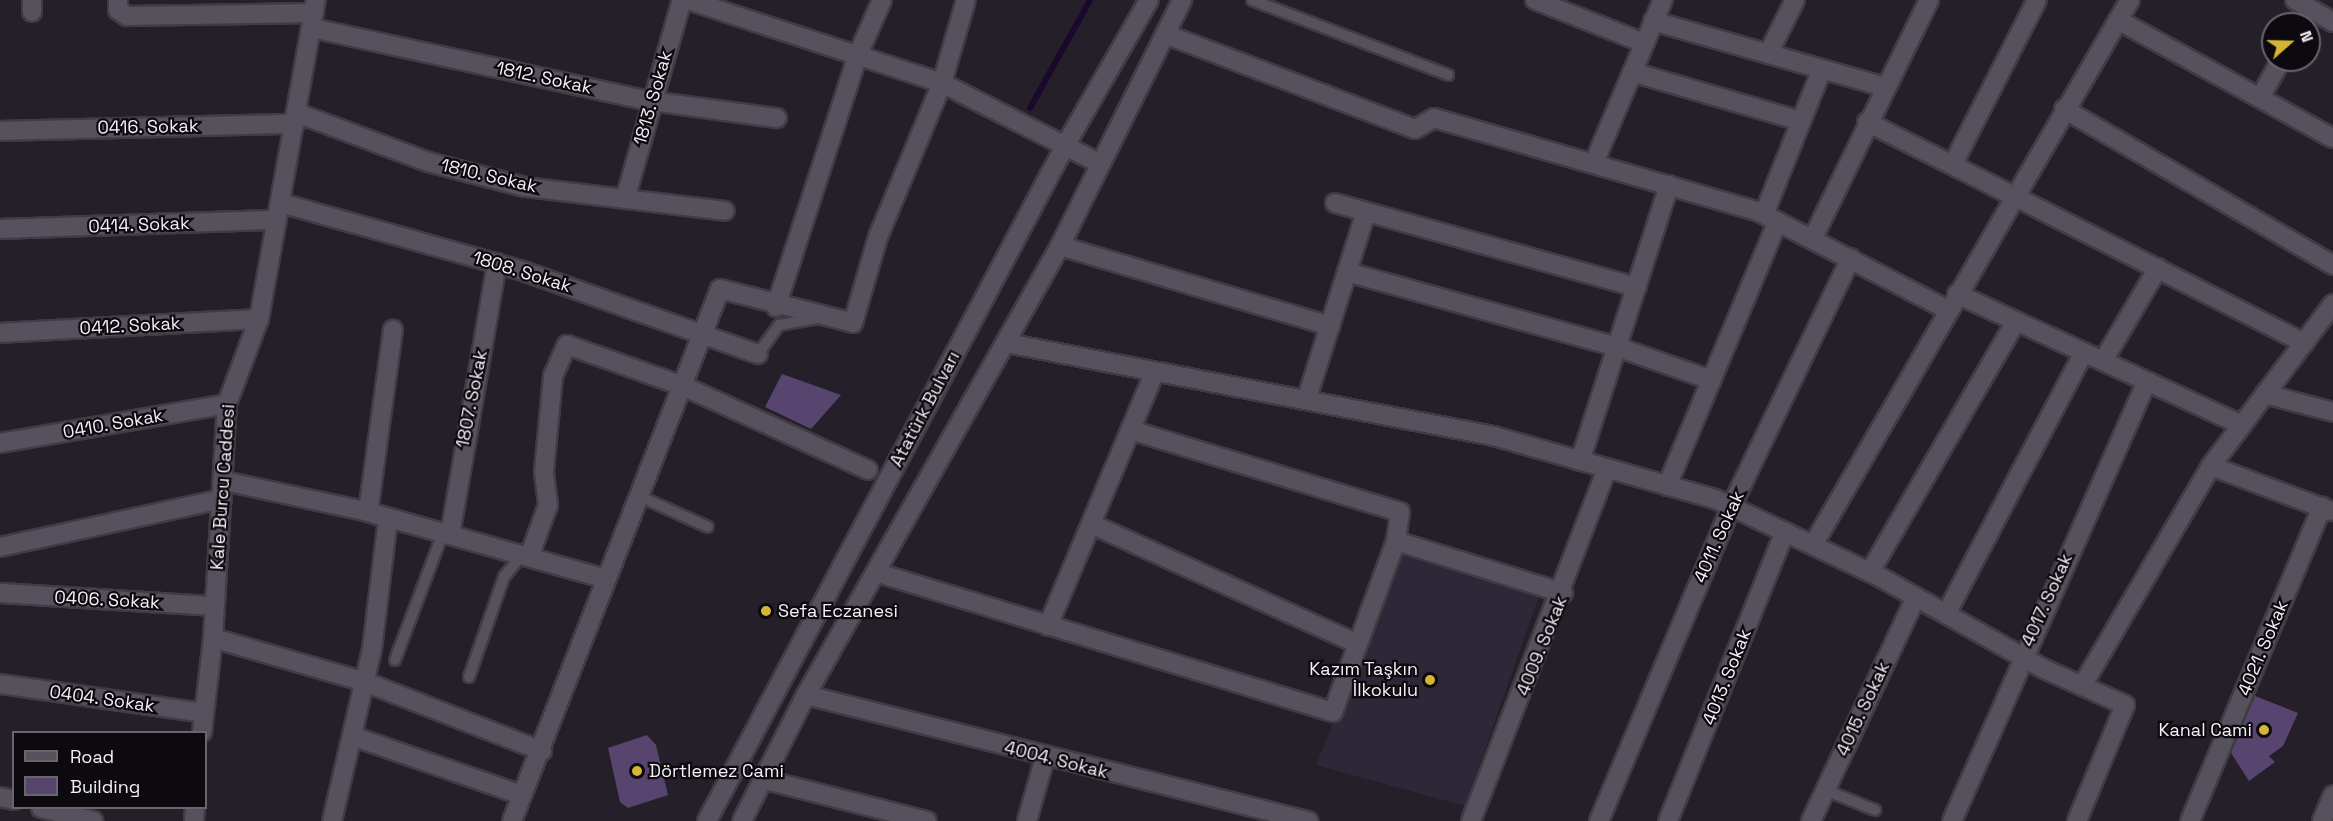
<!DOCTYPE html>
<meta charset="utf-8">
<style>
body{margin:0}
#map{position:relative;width:2333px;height:821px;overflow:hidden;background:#241f29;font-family:"Space Grotesk",sans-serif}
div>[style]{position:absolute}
.built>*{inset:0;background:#2e2737}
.stream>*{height:6px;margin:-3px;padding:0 3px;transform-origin:3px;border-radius:3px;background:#1b082c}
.building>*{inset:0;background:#58456f}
.roads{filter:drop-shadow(2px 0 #403c44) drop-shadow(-2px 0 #403c44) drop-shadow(0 2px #403c44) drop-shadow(0 -2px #403c44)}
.lane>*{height:10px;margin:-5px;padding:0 5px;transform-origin:5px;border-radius:5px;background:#56515d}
.street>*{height:18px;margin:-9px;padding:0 9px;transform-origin:9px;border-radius:9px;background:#56515d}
.secondary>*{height:18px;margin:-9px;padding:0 9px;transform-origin:9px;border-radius:9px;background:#56515d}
.dots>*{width:16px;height:16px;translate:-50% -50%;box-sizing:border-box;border:3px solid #0c0a0e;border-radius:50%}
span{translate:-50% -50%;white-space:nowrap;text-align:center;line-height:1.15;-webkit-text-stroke:4.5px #0c0a0e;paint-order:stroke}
.street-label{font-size:18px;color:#f3f0f7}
.poi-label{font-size:18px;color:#f3f0f7}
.left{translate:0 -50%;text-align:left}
.right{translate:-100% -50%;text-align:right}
.legend{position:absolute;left:12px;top:731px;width:195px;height:78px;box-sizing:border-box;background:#0c0a0e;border:2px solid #68666b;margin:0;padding:8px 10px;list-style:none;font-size:18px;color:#f3f0f7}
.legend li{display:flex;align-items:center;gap:12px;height:30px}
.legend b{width:30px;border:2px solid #68666b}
.north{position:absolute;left:2261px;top:12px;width:60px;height:60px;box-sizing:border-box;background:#0c0a0e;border:2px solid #68666b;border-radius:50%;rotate:70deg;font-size:16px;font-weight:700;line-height:24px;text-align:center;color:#f3f0f7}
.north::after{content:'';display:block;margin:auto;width:21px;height:27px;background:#d5b535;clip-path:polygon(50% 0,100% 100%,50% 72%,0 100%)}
</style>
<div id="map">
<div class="built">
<i style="clip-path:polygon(1401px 555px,1539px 596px,1465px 806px,1316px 765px)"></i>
</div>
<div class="stream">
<i style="left:1030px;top:108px;width:124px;rotate:-60.9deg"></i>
</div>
<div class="building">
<i style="clip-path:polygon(782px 374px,841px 395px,811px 429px,765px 407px)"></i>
<i style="clip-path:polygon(2255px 696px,2298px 713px,2283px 746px,2269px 756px,2275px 762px,2249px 781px,2231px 753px)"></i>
<i style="clip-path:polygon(647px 735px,656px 745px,668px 795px,628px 808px,620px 802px,608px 748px)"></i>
</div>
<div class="roads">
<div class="lane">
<i style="left:1252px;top:0;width:210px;rotate:20.9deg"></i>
<i style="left:758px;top:354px;width:36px;rotate:-54deg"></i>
<i style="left:779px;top:325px;width:40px;rotate:-10deg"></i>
<i style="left:641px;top:497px;width:73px;rotate:24.1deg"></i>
<i style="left:395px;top:660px;width:136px;rotate:-69.3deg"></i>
<i style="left:469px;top:677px;width:106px;rotate:-70.7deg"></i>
<i style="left:504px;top:577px;width:28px;rotate:-51deg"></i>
<i style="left:1825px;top:790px;width:54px;rotate:21.8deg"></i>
</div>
<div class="street">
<i style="left:118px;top:0;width:10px;rotate:90deg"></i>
<i style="left:118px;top:10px;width:11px;rotate:34deg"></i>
<i style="left:127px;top:16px;width:187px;rotate:-0.9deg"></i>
<i style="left:688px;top:0;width:267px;rotate:18.1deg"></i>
<i style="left:942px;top:83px;width:178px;rotate:27deg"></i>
<i style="left:1535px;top:0;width:117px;rotate:21.5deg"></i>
<i style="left:2295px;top:0;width:44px;rotate:30.1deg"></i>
<i style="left:32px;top:12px;width:12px;rotate:-90deg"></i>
<i style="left:2118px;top:20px;width:245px;rotate:28.8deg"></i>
<i style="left:1653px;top:21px;width:241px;rotate:15.9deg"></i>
<i style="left:312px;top:28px;width:347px;rotate:12.2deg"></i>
<i style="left:651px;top:101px;width:127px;rotate:7.7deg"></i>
<i style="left:1165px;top:34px;width:267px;rotate:20.8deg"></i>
<i style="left:1415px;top:129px;width:22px;rotate:-30deg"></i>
<i style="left:1434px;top:118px;width:336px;rotate:16.1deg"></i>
<i style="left:1757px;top:211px;width:215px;rotate:27.4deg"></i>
<i style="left:1768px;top:54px;width:60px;rotate:-63.4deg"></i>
<i style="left:1632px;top:72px;width:176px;rotate:16.2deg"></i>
<i style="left:2260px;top:98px;width:43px;rotate:-61.1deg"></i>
<i style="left:2064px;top:109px;width:311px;rotate:30.1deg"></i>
<i style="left:297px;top:113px;width:140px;rotate:20.5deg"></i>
<i style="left:428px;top:162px;width:100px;rotate:14.5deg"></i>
<i style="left:525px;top:187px;width:201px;rotate:6.8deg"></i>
<i style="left:1867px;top:122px;width:490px;rotate:26.8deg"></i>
<i style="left:0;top:131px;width:295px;rotate:-1.4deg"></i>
<i style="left:1594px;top:163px;width:177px;rotate:-67.1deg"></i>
<i style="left:1953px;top:164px;width:184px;rotate:-62.9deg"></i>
<i style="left:626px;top:196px;width:204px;rotate:-74.1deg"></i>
<i style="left:281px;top:203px;width:255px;rotate:15.7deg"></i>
<i style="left:526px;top:272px;width:246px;rotate:19.5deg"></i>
<i style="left:1335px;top:203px;width:313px;rotate:15.6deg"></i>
<i style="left:1764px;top:214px;width:156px;rotate:-68.2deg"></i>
<i style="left:0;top:229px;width:277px;rotate:-1.9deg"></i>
<i style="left:1813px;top:238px;width:265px;rotate:-64deg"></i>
<i style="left:1060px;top:246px;width:282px;rotate:16.5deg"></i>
<i style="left:1347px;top:272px;width:280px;rotate:15.5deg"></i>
<i style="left:1617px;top:347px;width:100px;rotate:19.3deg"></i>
<i style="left:1957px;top:294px;width:314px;rotate:24.7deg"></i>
<i style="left:776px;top:307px;width:263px;rotate:-72deg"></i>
<i style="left:857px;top:57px;width:62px;rotate:-66.3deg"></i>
<i style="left:0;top:333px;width:259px;rotate:-3.1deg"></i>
<i style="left:1006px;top:343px;width:497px;rotate:10.8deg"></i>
<i style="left:1494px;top:436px;width:230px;rotate:15.9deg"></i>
<i style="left:1715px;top:499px;width:183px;rotate:25.3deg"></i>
<i style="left:1880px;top:577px;width:186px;rotate:29.3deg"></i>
<i style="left:2042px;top:668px;width:91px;rotate:24deg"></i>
<i style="left:2125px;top:705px;width:126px;rotate:112.5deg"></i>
<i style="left:2103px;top:361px;width:108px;rotate:-59.4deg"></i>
<i style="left:2265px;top:394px;width:70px;rotate:14.8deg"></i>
<i style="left:1307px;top:398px;width:195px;rotate:-72.4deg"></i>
<i style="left:0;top:443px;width:230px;rotate:-9.7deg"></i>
<i style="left:1580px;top:461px;width:290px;rotate:-72.1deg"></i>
<i style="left:2211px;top:466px;width:128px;rotate:20.6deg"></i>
<i style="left:224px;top:481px;width:147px;rotate:12.1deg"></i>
<i style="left:368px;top:512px;width:247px;rotate:15.7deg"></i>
<i style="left:1667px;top:486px;width:287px;rotate:-67.3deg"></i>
<i style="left:368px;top:512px;width:184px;rotate:-82.2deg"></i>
<i style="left:1091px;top:524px;width:290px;rotate:24.2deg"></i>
<i style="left:450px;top:535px;width:276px;rotate:-80.2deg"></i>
<i style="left:1396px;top:541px;width:175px;rotate:17.3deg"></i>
<i style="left:1813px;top:545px;width:630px;rotate:-59.82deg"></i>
<i style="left:0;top:547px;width:227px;rotate:-12.2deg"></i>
<i style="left:529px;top:557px;width:55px;rotate:-69.9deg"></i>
<i style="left:548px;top:505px;width:34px;rotate:-97deg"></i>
<i style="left:544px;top:471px;width:95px;rotate:-84.6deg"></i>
<i style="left:553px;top:376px;width:34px;rotate:-66deg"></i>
<i style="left:567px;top:345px;width:123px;rotate:19.5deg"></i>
<i style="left:683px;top:386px;width:203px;rotate:24.4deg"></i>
<i style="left:1870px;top:572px;width:290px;rotate:-59.8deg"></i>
<i style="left:878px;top:573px;width:476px;rotate:17deg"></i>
<i style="left:1333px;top:712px;width:182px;rotate:-69.8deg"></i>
<i style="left:1396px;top:541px;width:29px;rotate:-82deg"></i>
<i style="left:1400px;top:512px;width:282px;rotate:-163.1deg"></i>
<i style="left:0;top:593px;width:214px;rotate:3.5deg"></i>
<i style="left:1946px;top:614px;width:296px;rotate:-62.2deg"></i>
<i style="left:1048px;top:626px;width:273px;rotate:-67.2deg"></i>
<i style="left:213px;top:638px;width:158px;rotate:16.1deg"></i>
<i style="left:365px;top:682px;width:190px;rotate:21.3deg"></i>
<i style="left:0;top:684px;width:205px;rotate:8.1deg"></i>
<i style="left:2082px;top:686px;width:255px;rotate:-59.6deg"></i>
<i style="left:2211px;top:466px;width:203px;rotate:-53deg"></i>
<i style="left:806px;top:695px;width:518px;rotate:14.09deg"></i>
<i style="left:352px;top:736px;width:179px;rotate:19.2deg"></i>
<i style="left:762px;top:779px;width:170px;rotate:14.3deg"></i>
<i style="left:0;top:797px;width:14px;rotate:12deg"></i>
<i style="left:41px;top:808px;width:54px;rotate:14deg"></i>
<i style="left:332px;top:821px;width:177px;rotate:-76.9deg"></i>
<i style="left:372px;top:649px;width:132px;rotate:-83deg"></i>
<i style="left:512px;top:821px;width:571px;rotate:-68.65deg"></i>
<i style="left:720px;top:289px;width:137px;rotate:14.3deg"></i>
<i style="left:853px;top:323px;width:90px;rotate:-73.8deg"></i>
<i style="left:878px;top:237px;width:167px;rotate:-67.4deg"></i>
<i style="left:942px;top:83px;width:86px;rotate:-73.9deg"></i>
<i style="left:1027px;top:821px;width:66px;rotate:-74.3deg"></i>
<i style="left:1471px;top:821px;width:377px;rotate:-68.9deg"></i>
<i style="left:1599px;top:821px;width:341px;rotate:-67.2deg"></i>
<i style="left:1731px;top:507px;width:276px;rotate:-64.3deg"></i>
<i style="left:1668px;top:821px;width:312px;rotate:-68deg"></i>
<i style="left:1811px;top:821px;width:247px;rotate:-64.9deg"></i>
<i style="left:1952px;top:821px;width:481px;rotate:-66.1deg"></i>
<i style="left:2190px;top:821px;width:341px;rotate:-67.2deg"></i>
<i style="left:2322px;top:821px;width:28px;rotate:-67deg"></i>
</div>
<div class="secondary">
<i style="left:202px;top:732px;width:95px;rotate:-83.3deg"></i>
<i style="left:213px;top:638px;width:234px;rotate:-86.6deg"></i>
<i style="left:227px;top:404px;width:91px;rotate:-69.4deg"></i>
<i style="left:259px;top:319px;width:324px;rotate:-79.9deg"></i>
<i style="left:194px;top:821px;width:13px;rotate:-86deg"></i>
<i style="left:707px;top:821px;width:764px;rotate:-62.06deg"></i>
<i style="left:1065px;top:146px;width:168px;rotate:-60.1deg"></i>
<i style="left:742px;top:821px;width:141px;rotate:-63.1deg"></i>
<i style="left:806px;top:695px;width:516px;rotate:-60.5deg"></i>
<i style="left:1060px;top:246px;width:275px;rotate:-63.6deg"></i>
</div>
</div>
<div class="dots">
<i style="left:766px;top:611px;background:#d5b535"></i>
<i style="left:1430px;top:680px;background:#d5b535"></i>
<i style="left:2264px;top:730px;background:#d5b535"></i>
<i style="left:637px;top:771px;background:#d5b535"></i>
</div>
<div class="street-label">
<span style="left:544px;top:78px;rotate:12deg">1812. Sokak</span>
<span style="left:653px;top:98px;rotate:-74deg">1813. Sokak</span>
<span style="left:148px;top:127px;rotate:-1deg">0416. Sokak</span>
<span style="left:489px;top:176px;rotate:13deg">1810. Sokak</span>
<span style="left:139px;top:225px;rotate:-2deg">0414. Sokak</span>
<span style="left:522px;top:272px;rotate:17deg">1808. Sokak</span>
<span style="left:130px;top:326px;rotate:-3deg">0412. Sokak</span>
<span style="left:472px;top:399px;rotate:-79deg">1807. Sokak</span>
<span style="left:925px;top:409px;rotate:-62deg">Atatürk Bulvarı</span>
<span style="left:113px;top:424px;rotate:-10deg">0410. Sokak</span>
<span style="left:223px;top:487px;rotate:-86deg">Kale Burcu Caddesi</span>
<span style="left:1719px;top:537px;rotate:-66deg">4011. Sokak</span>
<span style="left:107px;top:600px;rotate:3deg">0406. Sokak</span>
<span style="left:2047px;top:600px;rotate:-66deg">4017. Sokak</span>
<span style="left:1542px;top:646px;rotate:-68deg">4009. Sokak</span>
<span style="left:2263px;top:648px;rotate:-67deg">4021. Sokak</span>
<span style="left:1727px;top:677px;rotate:-68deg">4013. Sokak</span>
<span style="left:102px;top:699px;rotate:8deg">0404. Sokak</span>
<span style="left:1863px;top:709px;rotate:-65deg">4015. Sokak</span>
<span style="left:1056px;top:760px;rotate:14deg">4004. Sokak</span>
</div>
<div class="poi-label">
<span class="left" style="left:778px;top:611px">Sefa Eczanesi</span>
<span class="right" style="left:1418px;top:680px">Kazım Taşkın<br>İlkokulu</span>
<span class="right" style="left:2252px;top:730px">Kanal Cami</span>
<span class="left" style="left:649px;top:771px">Dörtlemez Cami</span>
</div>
<ul class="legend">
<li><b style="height:8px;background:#56515d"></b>Road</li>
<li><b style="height:16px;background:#58456f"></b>Building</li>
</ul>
<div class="north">N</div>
</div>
